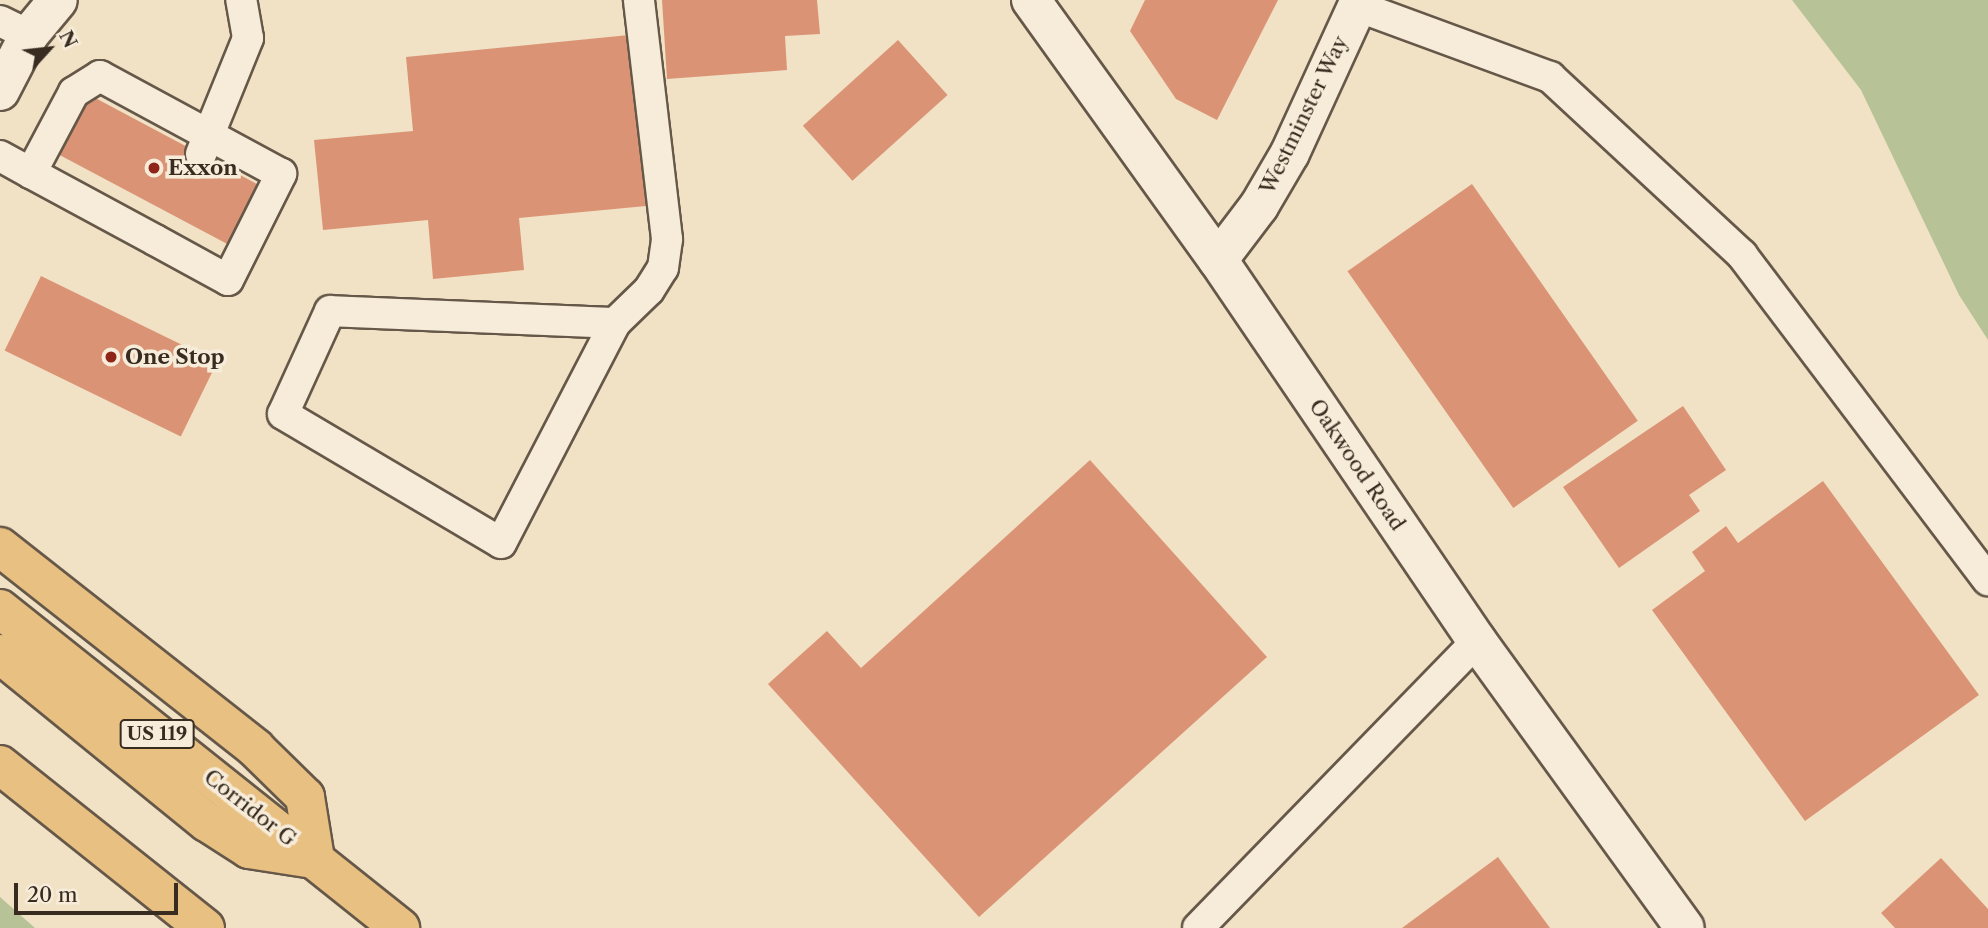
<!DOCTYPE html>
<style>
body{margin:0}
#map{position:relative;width:1988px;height:928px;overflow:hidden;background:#f1e1c5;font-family:"Libre Caslon Text",serif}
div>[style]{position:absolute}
.green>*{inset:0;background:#b7c397}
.building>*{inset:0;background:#da9475;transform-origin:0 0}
.roads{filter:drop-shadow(2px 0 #665849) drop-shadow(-2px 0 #665849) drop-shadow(0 2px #665849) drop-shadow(0 -2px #665849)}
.lane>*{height:30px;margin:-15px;padding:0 15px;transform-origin:15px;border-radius:15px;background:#f6ecd9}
.street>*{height:38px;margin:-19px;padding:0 19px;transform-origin:19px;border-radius:19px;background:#f6ecd9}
.secondary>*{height:38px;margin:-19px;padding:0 19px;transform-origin:19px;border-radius:19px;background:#f6ecd9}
.highway>*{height:38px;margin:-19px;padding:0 19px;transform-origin:19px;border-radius:19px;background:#e8c082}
.dots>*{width:19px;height:19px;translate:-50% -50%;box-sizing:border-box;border:4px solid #f6ecd9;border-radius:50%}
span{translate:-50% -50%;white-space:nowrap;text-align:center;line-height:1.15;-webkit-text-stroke:7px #f6ecd9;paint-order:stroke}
.shield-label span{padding:2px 5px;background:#f6ecd9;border:2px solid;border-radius:5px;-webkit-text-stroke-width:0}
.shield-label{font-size:19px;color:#382b20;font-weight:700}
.street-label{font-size:21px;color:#382b20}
.poi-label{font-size:21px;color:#382b20;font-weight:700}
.left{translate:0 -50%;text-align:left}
.north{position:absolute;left:14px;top:14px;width:70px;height:70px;-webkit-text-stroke:5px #f6ecd9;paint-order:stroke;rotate:63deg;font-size:19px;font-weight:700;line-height:28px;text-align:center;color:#382b20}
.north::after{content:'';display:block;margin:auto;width:24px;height:32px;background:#382b20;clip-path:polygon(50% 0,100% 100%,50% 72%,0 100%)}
.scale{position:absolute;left:14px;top:883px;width:164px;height:32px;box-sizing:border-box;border:4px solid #382b20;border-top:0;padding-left:9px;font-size:21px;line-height:24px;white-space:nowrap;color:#382b20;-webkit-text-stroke:5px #f6ecd9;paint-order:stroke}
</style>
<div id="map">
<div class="green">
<i style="clip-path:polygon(1792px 0,1988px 0,1988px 340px,1959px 295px,1861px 90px)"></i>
<i style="clip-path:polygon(0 897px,35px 928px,0 928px)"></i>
</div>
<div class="building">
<i style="clip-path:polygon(662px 0,817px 0,820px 34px,785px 36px,787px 70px,667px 79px)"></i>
<i style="clip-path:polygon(1145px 0,1278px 0,1217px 120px,1176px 99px,1130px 31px)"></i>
<i style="clip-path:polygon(629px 35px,646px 206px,519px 218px,524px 270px,433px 279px,428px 220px,323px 230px,314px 140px,413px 131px,406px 57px)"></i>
<i style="left:898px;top:40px;width:74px;height:128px;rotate:48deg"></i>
<i style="left:84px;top:92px;width:199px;height:67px;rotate:28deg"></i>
<i style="left:1472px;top:184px;width:289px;height:152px;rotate:55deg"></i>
<i style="left:41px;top:276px;width:196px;height:83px;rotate:26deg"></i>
<i style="clip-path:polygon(1683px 406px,1726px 470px,1689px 495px,1700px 511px,1619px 568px,1563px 487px)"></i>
<i style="clip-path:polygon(1090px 460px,1267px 657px,979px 917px,768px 684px,827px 631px,861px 668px)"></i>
<i style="clip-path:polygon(1823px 481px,1979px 695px,1805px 821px,1652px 610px,1705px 571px,1692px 552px,1726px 526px,1738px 543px)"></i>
<i style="clip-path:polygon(1498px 857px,1550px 928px,1402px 928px)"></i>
<i style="clip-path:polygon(1941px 858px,1988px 909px,1988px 928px,1895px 928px,1881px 913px)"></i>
</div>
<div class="roads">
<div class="lane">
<i style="left:1357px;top:6px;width:206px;rotate:20.2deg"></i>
<i style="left:1550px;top:77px;width:262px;rotate:42.8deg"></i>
<i style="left:1742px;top:255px;width:408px;rotate:52.9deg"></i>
<i style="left:0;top:21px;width:32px;rotate:26deg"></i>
<i style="left:201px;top:154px;width:125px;rotate:-67.9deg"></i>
<i style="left:248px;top:38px;width:39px;rotate:-100deg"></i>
<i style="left:0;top:156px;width:35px;rotate:29deg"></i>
<i style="left:31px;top:173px;width:141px;rotate:28.4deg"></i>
<i style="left:155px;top:240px;width:83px;rotate:28.7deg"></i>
<i style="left:228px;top:280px;width:119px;rotate:-63.4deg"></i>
<i style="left:281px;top:174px;width:206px;rotate:-151.6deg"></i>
<i style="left:100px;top:76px;width:31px;rotate:148deg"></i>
<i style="left:74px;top:92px;width:92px;rotate:118deg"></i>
<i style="left:615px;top:323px;width:285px;rotate:-177.6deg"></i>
<i style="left:330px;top:311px;width:113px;rotate:114.5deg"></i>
<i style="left:283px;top:414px;width:253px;rotate:30.6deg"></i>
<i style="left:501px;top:543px;width:248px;rotate:-62.6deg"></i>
<i style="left:615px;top:323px;width:47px;rotate:-44.1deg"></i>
<i style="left:649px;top:290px;width:26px;rotate:-58deg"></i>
<i style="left:663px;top:268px;width:29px;rotate:-82deg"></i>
<i style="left:667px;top:239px;width:241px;rotate:-96.7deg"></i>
<i style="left:1198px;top:928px;width:400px;rotate:-45.8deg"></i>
</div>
<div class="street">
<i style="left:1218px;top:260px;width:68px;rotate:-52.8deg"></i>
<i style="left:1259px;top:206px;width:61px;rotate:-59.7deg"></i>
<i style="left:1290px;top:153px;width:168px;rotate:-65.4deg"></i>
</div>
<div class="secondary">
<i style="left:1031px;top:0;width:320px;rotate:54.3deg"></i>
<i style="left:1218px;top:260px;width:461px;rotate:55.8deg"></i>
<i style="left:1477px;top:641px;width:354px;rotate:54.1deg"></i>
<i style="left:0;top:91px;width:63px;rotate:-62.6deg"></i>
<i style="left:29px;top:35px;width:45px;rotate:-50.4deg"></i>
</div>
<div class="highway">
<i style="left:0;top:547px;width:325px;rotate:38.2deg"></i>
<i style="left:255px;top:748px;width:70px;rotate:44.4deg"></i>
<i style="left:305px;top:797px;width:63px;rotate:80.8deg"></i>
<i style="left:0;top:609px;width:512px;rotate:38.57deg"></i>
<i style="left:0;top:654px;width:267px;rotate:39.1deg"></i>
<i style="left:207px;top:822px;width:50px;rotate:32.7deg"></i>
<i style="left:249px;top:849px;width:65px;rotate:8.9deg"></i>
<i style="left:0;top:765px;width:262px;rotate:38.5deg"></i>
</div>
</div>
<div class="dots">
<i style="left:154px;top:168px;background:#8f2418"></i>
<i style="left:111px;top:357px;background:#8f2418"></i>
</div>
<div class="shield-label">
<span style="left:157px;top:734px">US 119</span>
</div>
<div class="street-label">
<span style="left:1304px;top:115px;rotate:-64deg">Westminster Way</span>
<span style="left:1357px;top:465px;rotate:56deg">Oakwood Road</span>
<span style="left:250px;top:808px;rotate:38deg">Corridor G</span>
</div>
<div class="poi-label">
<span class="left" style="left:168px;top:168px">Exxon</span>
<span class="left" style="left:125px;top:357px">One Stop</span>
</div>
<div class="north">N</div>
<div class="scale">20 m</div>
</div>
